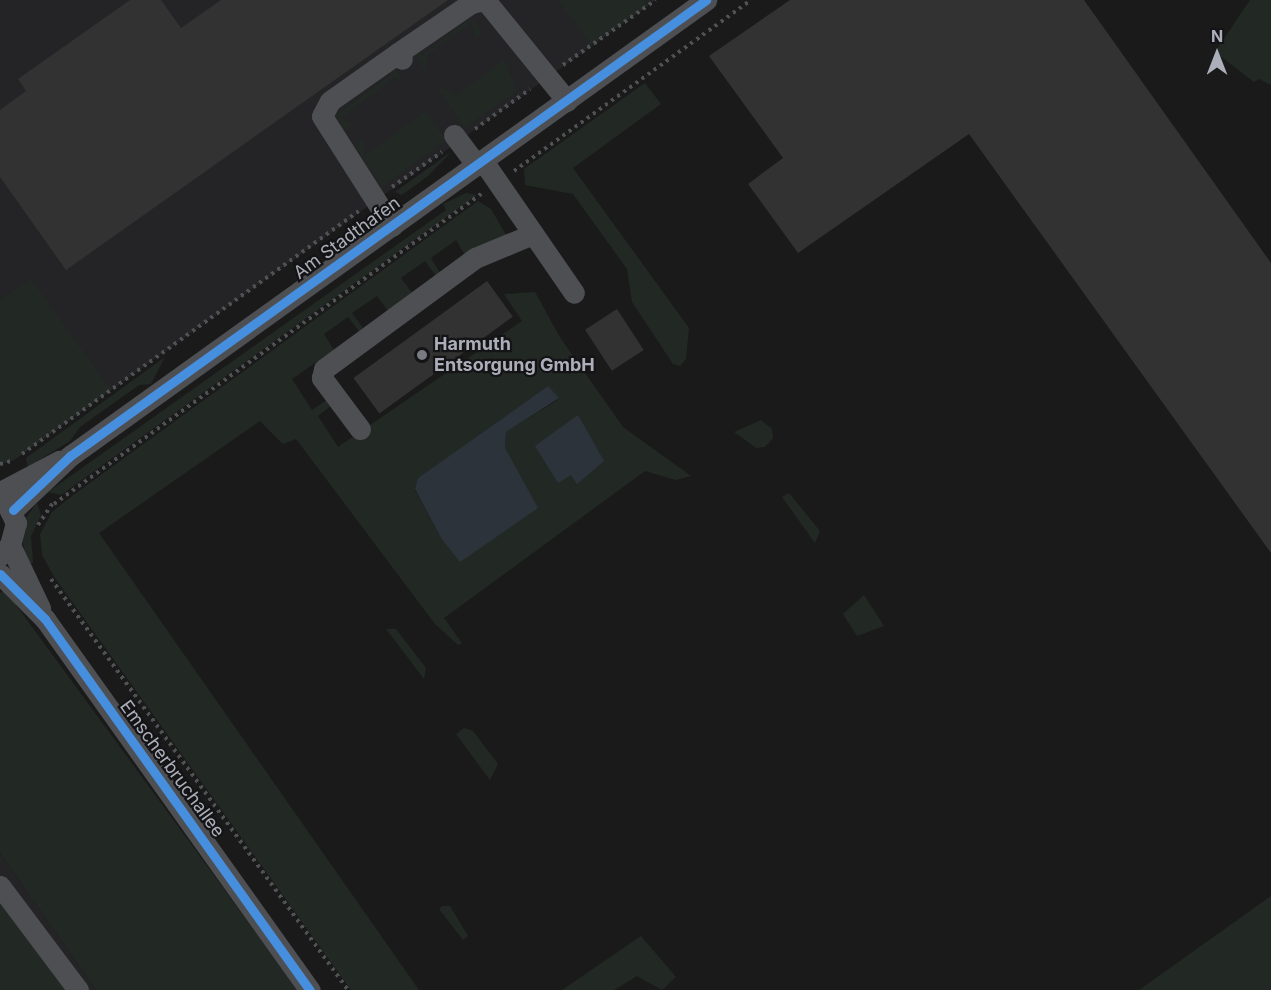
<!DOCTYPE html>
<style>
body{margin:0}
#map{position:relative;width:1271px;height:990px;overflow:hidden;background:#1a1a1a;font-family:Inter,sans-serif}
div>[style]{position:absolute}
.built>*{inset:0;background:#242426}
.green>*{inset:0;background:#222924}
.water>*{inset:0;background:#2d333b}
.building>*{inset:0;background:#323232;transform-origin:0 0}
.path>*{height:4px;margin-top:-2px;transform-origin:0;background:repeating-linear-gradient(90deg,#505154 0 3px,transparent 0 7.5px)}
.minor>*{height:21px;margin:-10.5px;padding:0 10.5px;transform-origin:10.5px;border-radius:10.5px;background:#4e4f53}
.cycleway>*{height:9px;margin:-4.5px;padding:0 4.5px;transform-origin:4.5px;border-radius:4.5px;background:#468fdf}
.dots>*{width:16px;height:16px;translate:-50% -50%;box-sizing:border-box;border:3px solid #141416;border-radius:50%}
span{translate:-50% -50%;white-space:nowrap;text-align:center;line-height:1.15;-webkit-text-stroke:4.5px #141416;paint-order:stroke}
.street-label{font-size:18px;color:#acafba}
.poi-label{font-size:18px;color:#acafba;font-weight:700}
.left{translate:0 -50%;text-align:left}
.north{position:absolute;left:1187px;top:24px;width:60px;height:60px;-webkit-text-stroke:4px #141416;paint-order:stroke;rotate:0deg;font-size:16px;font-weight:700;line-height:24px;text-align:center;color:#acafba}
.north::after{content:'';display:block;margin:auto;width:21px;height:27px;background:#acafba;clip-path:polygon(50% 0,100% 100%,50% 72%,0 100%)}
</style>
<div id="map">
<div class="built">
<i style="clip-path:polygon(0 0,656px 0,14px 460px,0 464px)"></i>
<i style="clip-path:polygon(0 853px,96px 990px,0 990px)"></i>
</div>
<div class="green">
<i style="clip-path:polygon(558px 0,644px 0,648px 6px,591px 45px)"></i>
<i style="clip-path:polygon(1250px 0,1271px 0,1271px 85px,1259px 79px,1254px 82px,1215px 52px)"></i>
<i style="clip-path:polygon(471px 18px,483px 33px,475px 38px,472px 22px,427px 55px,426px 73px,413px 50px,423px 55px)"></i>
<i style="clip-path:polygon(504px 60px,517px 91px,464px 128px,437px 86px,456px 95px)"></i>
<i style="clip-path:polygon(394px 67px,403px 82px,395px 77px,341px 118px,353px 125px,343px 130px,337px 115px,391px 75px,388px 70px)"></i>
<i style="clip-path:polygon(645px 83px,661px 104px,573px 168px,689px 328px,686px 359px,680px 366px,673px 364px,632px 302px,627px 269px,573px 194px,525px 185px,524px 169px)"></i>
<i style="clip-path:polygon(426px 111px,446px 140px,382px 187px,354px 145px,364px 136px,364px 156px)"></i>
<i style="clip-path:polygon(452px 151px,428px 176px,402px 195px,395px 192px)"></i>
<i style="clip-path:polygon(466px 193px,477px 195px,61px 495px,48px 492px,446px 210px,443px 204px)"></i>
<i style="clip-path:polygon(evenodd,478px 201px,491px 209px,506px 235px,465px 255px,456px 240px,431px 258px,440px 273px,436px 276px,425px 261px,401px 278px,412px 293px,388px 311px,377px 296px,352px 313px,363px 328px,359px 331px,348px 317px,324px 334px,334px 350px,292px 379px,312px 410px,328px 399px,332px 405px,318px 416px,338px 447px,522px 321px,504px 294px,535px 292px,561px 339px,623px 427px,691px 476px,676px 480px,645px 471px,444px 618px,462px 643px,458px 645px,435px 624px,296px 439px,283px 444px,260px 421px,99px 533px,419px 990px,351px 990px,55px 578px,42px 555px,40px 534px,52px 512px,72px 496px,478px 201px,548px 386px,559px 399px,506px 432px,505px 448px,441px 538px,415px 490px,418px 478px,548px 386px)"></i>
<i style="clip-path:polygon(31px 279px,111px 390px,14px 460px,0 464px,0 300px)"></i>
<i style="clip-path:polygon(165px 357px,151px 384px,139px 385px,80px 427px,70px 441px,28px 467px,26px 458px)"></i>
<i style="clip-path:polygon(761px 420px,772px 429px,773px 438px,765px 447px,756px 448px,734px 432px)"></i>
<i style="clip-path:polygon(789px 493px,820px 531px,815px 543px,782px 497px)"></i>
<i style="clip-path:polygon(37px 503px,41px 515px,31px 536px,33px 562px,28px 567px,22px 538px,25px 519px)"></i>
<i style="clip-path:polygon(5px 590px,298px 990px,96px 990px,0 853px,0 593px)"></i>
<i style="clip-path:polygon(864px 595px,884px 626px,857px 636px,843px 614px)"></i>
<i style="clip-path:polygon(386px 629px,396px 629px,426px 668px,424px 679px)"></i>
<i style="clip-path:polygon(464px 728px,473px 731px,498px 764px,490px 780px,456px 734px)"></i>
<i style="clip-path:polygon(1271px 896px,1271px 990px,1139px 990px)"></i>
<i style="clip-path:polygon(0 898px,71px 990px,0 990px)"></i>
<i style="clip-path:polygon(442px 906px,450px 906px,468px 936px,463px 940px,439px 909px)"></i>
<i style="clip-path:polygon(641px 936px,676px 977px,662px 990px,637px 976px,614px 990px,562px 990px)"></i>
</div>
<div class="water">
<i style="clip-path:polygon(548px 386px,559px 398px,506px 432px,505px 448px,538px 508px,460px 562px,441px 538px,415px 489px,418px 478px)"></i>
<i style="clip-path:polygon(578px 415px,604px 461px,577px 484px,571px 475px,558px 483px,535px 446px)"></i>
</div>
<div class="building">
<i style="clip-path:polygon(130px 0,161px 0,181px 28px,221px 0,448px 0,66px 270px,0 177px,0 110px,26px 91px,18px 79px)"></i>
<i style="clip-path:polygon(790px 0,1084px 0,1271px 263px,1271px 553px,969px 134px,798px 253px,748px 184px,783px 158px,709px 56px)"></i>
<i style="left:487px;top:281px;width:44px;height:165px;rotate:54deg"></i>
<i style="left:617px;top:309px;width:49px;height:38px;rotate:57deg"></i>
</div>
<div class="path">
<i style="left:563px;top:65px;width:113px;rotate:-35deg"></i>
<i style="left:475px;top:129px;width:68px;rotate:-36deg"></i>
<i style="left:514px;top:171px;width:292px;rotate:-35.8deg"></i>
<i style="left:392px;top:187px;width:61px;rotate:-35deg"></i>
<i style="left:22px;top:454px;width:415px;rotate:-35.8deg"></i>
<i style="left:0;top:464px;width:11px;rotate:-15deg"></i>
<i style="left:54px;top:504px;width:528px;rotate:-35.98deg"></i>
<i style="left:38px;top:525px;width:27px;rotate:-56deg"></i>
<i style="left:51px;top:579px;width:507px;rotate:54.15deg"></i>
</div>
<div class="minor">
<i style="left:398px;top:53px;width:88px;rotate:-34.4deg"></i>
<i style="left:471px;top:3px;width:14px;rotate:-12deg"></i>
<i style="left:485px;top:0;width:130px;rotate:50.9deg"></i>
<i style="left:454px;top:135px;width:38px;rotate:53deg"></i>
<i style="left:483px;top:161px;width:160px;rotate:55.4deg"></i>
<i style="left:392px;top:226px;width:130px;rotate:-122.5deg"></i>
<i style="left:322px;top:116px;width:17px;rotate:-62deg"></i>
<i style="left:330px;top:101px;width:83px;rotate:-35.2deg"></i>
<i style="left:398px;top:53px;width:7px;rotate:56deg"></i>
<i style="left:360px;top:429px;width:64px;rotate:-126.7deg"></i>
<i style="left:322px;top:378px;width:9px;rotate:-77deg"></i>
<i style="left:324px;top:369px;width:187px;rotate:-36.3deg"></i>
<i style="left:475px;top:258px;width:63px;rotate:-22.5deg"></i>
<i style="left:0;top:492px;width:67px;rotate:-27.7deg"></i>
<i style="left:13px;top:510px;width:79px;rotate:-43.5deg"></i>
<i style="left:70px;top:456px;width:783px;rotate:-35.64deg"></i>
<i style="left:10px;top:545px;width:70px;rotate:64.5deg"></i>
<i style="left:1px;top:555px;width:13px;rotate:-48deg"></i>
<i style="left:10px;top:545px;width:23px;rotate:-75deg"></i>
<i style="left:16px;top:523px;width:28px;rotate:-116deg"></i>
<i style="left:0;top:574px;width:64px;rotate:45deg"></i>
<i style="left:45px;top:619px;width:456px;rotate:54.5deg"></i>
<i style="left:0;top:886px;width:130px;rotate:53.1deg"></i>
</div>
<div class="cycleway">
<i style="left:13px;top:510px;width:79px;rotate:-43.5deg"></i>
<i style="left:70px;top:456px;width:783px;rotate:-35.64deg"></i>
<i style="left:0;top:574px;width:64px;rotate:45deg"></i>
<i style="left:45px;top:619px;width:456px;rotate:54.5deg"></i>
</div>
<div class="dots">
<i style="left:422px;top:355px;background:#797b82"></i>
</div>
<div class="street-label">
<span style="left:347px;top:238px;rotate:-36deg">Am Stadthafen</span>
<span style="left:172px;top:769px;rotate:54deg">Emscherbruchallee</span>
</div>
<div class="poi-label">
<span class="left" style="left:434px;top:355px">Harmuth<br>Entsorgung GmbH</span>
</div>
<div class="north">N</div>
</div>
